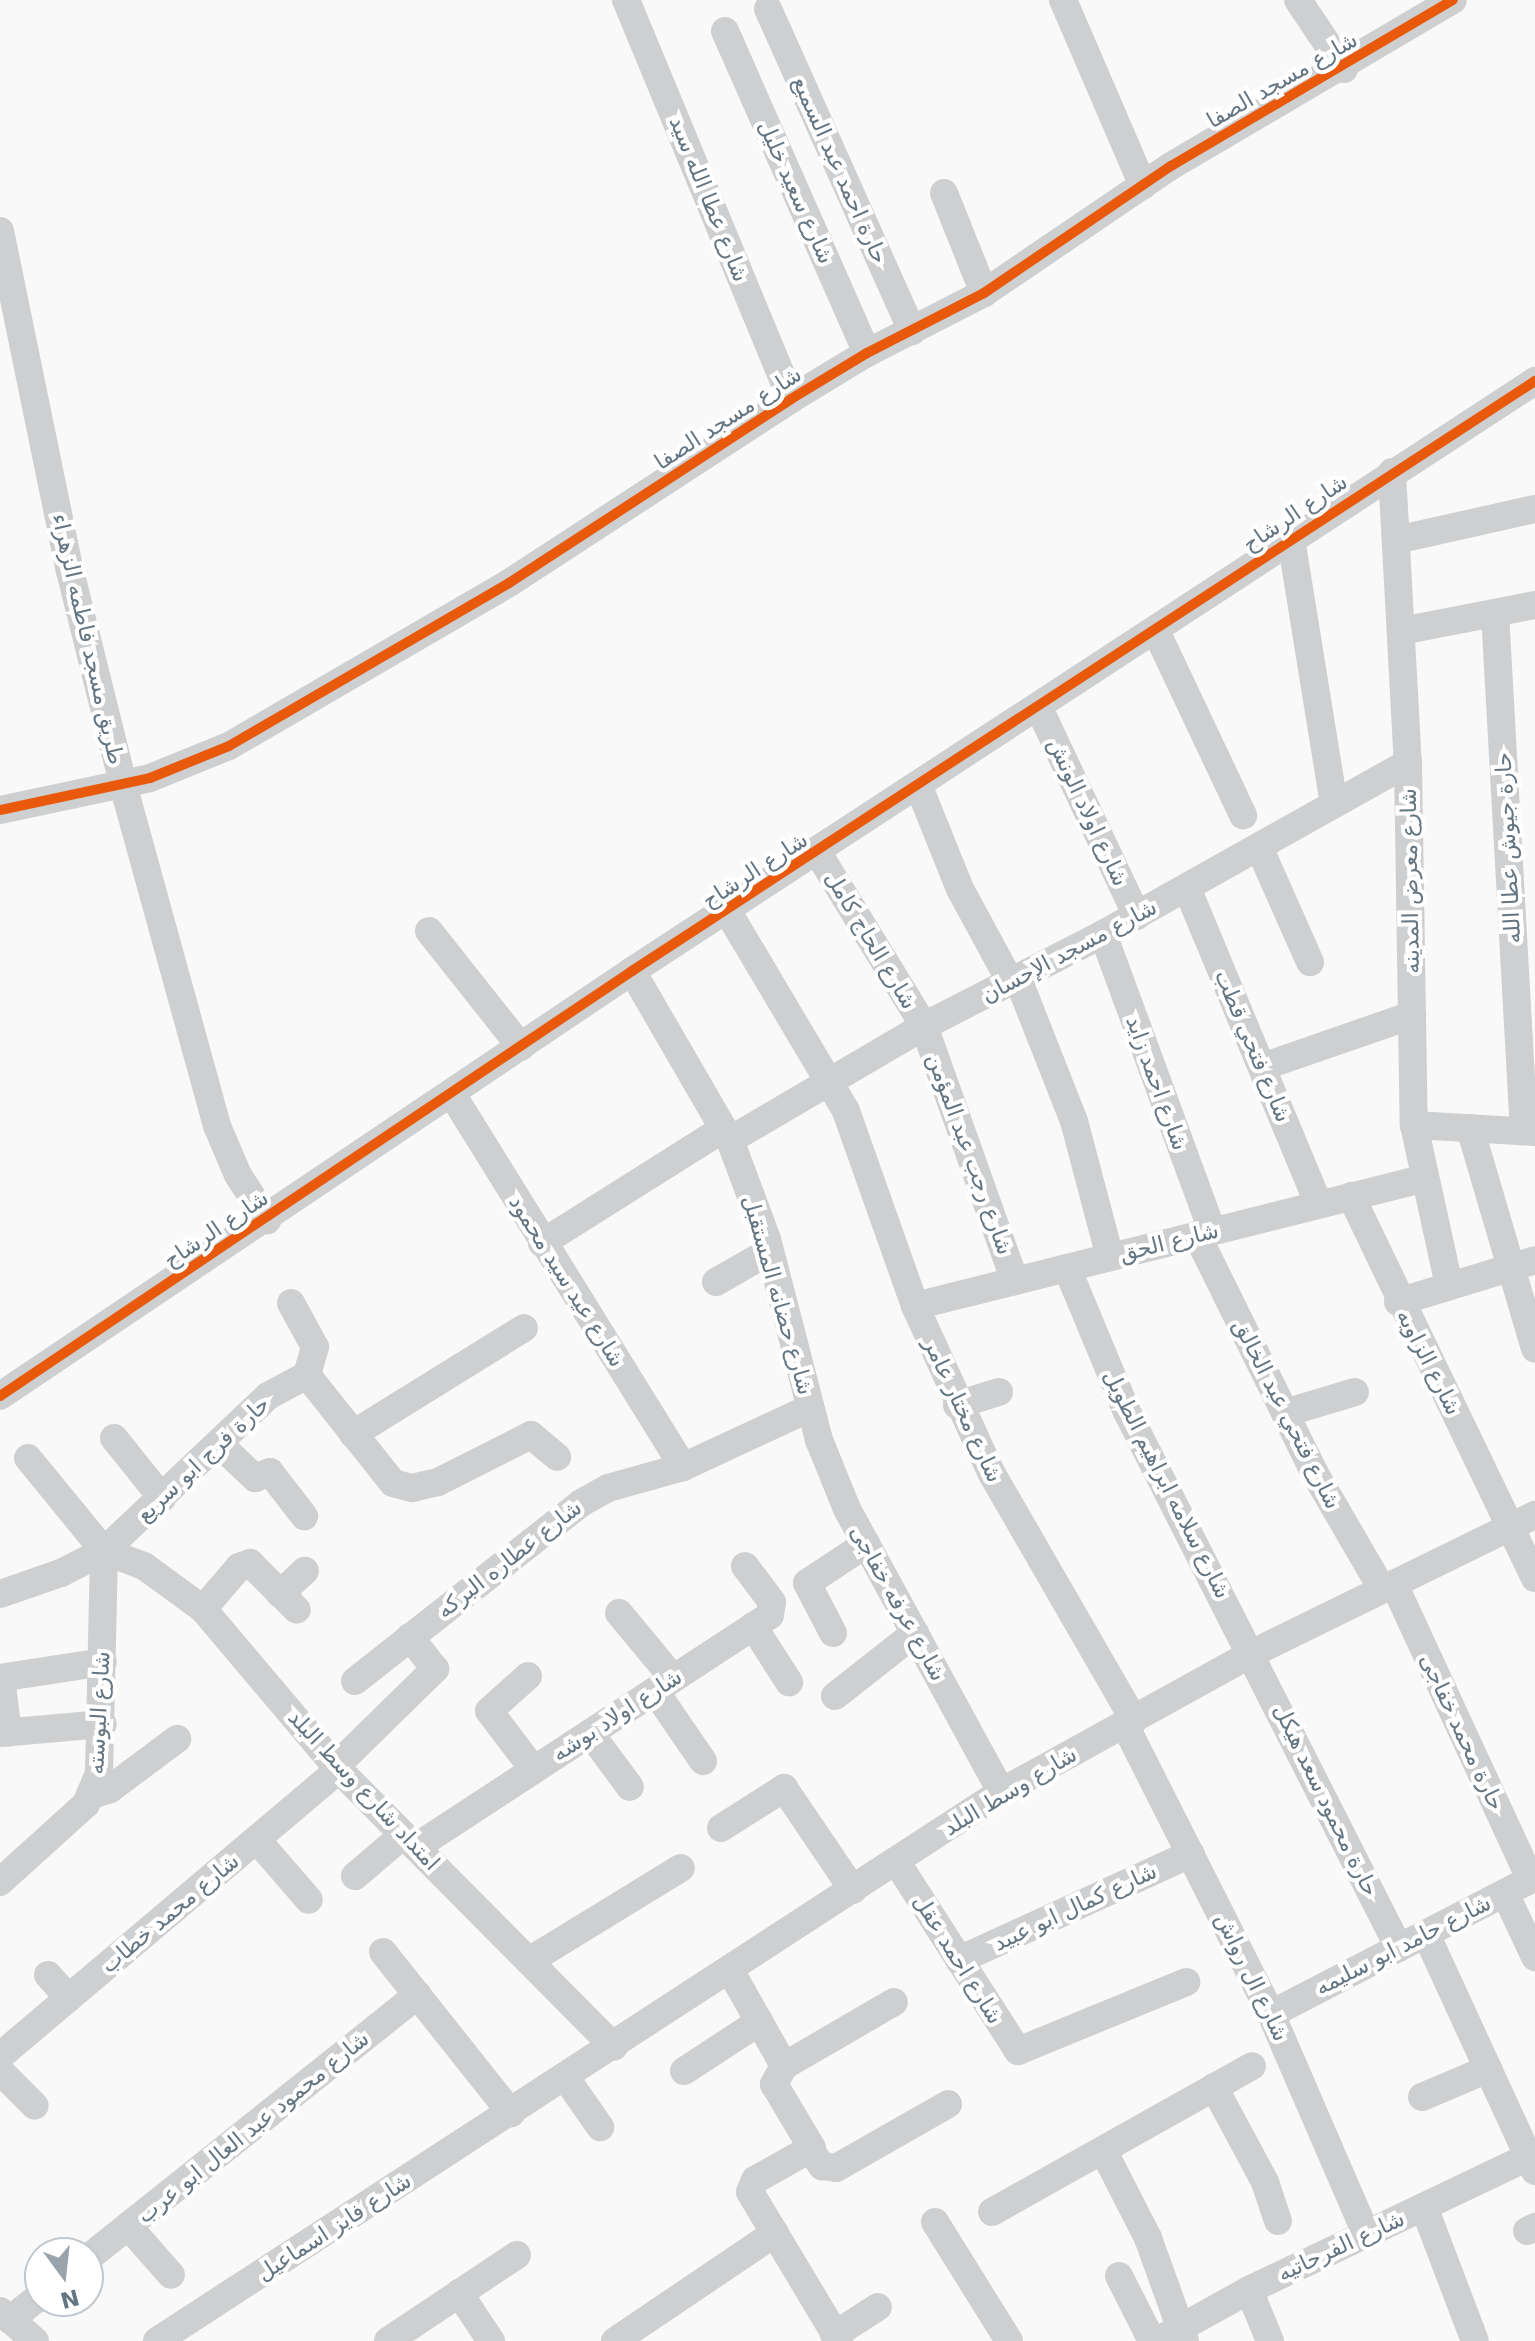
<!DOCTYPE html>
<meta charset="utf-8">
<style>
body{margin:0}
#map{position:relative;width:1535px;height:2341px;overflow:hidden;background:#f9f9f9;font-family:"DejaVu Sans","Noto Sans Arabic",sans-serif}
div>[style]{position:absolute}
.minor>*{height:28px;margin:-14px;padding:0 14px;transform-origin:14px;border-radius:14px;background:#cecfd0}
.cycleway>*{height:10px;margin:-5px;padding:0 5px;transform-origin:5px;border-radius:5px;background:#e8590c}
span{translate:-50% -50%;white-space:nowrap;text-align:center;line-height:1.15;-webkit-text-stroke:8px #fff;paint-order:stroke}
.street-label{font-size:22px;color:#657683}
.north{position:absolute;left:24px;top:2237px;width:80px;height:80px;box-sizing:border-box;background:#fff;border:2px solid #c1c8cd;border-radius:50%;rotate:165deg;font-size:22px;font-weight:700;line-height:32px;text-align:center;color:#657683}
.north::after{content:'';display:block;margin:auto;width:28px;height:36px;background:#99a4ac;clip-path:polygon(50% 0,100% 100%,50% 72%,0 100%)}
</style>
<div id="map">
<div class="minor">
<i style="left:626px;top:0;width:432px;rotate:67.5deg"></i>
<i style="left:1063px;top:0;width:202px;rotate:66.7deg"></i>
<i style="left:1298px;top:0;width:83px;rotate:56.3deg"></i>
<i style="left:768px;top:9px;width:353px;rotate:65.9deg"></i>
<i style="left:725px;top:31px;width:352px;rotate:66.2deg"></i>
<i style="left:944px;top:193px;width:108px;rotate:68.2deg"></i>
<i style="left:0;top:231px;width:347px;rotate:78.4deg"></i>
<i style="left:70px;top:571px;width:235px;rotate:76deg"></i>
<i style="left:127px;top:799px;width:339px;rotate:74.6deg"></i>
<i style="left:217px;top:1126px;width:53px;rotate:66.8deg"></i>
<i style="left:238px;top:1175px;width:54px;rotate:57.2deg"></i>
<i style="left:1392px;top:472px;width:291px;rotate:86.9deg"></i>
<i style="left:1408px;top:763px;width:362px;rotate:89.1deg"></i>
<i style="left:1414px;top:1125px;width:165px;rotate:77.7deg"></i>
<i style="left:1291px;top:539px;width:268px;rotate:80.8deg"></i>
<i style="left:1396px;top:540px;width:142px;rotate:-12.6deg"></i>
<i style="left:1495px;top:613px;width:519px;rotate:86.8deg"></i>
<i style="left:1156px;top:631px;width:204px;rotate:64.7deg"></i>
<i style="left:1401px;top:631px;width:136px;rotate:-11deg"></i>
<i style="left:1039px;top:708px;width:230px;rotate:64.8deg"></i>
<i style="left:919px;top:787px;width:110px;rotate:68.1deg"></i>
<i style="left:960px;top:889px;width:107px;rotate:61.5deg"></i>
<i style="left:0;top:810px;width:153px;rotate:-12deg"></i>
<i style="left:150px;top:778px;width:85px;rotate:-22.1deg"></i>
<i style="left:229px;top:746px;width:324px;rotate:-30.2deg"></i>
<i style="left:509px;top:583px;width:337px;rotate:-33.1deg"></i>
<i style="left:791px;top:399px;width:89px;rotate:-31.2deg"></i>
<i style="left:867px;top:353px;width:131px;rotate:-27.1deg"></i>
<i style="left:984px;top:293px;width:226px;rotate:-34.2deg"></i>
<i style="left:1171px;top:166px;width:327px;rotate:-30.5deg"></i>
<i style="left:1259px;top:847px;width:126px;rotate:66.1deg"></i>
<i style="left:818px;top:853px;width:203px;rotate:58.5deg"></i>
<i style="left:924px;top:1026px;width:271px;rotate:70.4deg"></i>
<i style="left:1187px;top:888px;width:343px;rotate:67.4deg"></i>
<i style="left:728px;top:912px;width:231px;rotate:59.3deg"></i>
<i style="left:846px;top:1111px;width:207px;rotate:70.5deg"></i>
<i style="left:915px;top:1306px;width:185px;rotate:65.4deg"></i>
<i style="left:992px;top:1474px;width:284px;rotate:60deg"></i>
<i style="left:429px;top:931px;width:148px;rotate:51.6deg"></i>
<i style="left:1103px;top:934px;width:316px;rotate:69.8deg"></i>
<i style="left:632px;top:971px;width:195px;rotate:59.9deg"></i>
<i style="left:730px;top:1140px;width:106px;rotate:69.5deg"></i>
<i style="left:767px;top:1239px;width:208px;rotate:75.5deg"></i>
<i style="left:819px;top:1440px;width:74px;rotate:67.9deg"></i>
<i style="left:847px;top:1509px;width:322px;rotate:61.4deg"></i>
<i style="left:1018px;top:979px;width:153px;rotate:68.5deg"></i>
<i style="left:1074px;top:1121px;width:141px;rotate:75.2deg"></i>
<i style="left:1262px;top:1067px;width:159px;rotate:-19.1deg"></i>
<i style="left:452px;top:1094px;width:439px;rotate:58.2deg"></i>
<i style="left:1414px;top:1125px;width:121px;rotate:3.3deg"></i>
<i style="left:1470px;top:1128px;width:230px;rotate:73.6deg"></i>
<i style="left:730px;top:1140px;width:225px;rotate:-30.4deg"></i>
<i style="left:924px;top:1026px;width:201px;rotate:-27.2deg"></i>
<i style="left:1103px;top:934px;width:350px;rotate:-29.3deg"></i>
<i style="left:1351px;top:1196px;width:424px;rotate:64.3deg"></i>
<i style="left:1197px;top:1235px;width:264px;rotate:63.7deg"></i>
<i style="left:1314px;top:1472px;width:135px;rotate:59.8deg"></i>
<i style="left:542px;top:1243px;width:214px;rotate:-32.2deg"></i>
<i style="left:1067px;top:1268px;width:154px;rotate:67.4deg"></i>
<i style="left:1126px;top:1410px;width:603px;rotate:63.1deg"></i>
<i style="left:716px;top:1282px;width:62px;rotate:-29.9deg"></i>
<i style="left:1398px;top:1302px;width:143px;rotate:-17deg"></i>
<i style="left:291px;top:1303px;width:50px;rotate:61.4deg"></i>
<i style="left:315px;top:1347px;width:29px;rotate:106deg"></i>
<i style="left:307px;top:1375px;width:138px;rotate:51.5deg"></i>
<i style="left:393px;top:1483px;width:20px;rotate:15deg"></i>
<i style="left:412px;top:1488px;width:27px;rotate:-13deg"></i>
<i style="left:438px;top:1482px;width:104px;rotate:-26.8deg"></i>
<i style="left:531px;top:1435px;width:34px;rotate:40deg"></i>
<i style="left:915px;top:1306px;width:523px;rotate:-14.06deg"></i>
<i style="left:0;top:1396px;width:762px;rotate:-33.92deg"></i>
<i style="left:632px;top:971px;width:1079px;rotate:-33.16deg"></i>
<i style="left:957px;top:1405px;width:44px;rotate:-17.2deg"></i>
<i style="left:1285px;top:1413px;width:73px;rotate:-16.7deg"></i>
<i style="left:353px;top:1434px;width:201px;rotate:-31.8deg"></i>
<i style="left:114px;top:1438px;width:77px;rotate:51.3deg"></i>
<i style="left:219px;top:1444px;width:50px;rotate:43.4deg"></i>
<i style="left:255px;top:1478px;width:16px;rotate:-22deg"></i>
<i style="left:270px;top:1472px;width:56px;rotate:52.3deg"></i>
<i style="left:28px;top:1458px;width:120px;rotate:50.7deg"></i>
<i style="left:104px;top:1551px;width:43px;rotate:20.6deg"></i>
<i style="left:144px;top:1566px;width:73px;rotate:36.1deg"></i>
<i style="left:203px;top:1609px;width:211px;rotate:49.8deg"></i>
<i style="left:339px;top:1770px;width:390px;rotate:45.2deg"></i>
<i style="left:1394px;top:1584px;width:325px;rotate:65.2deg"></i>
<i style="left:0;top:1594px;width:65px;rotate:-19deg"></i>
<i style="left:61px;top:1573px;width:48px;rotate:-27.1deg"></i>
<i style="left:104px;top:1551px;width:226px;rotate:-43.4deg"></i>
<i style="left:268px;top:1396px;width:44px;rotate:-28.3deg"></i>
<i style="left:280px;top:1594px;width:34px;rotate:-43deg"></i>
<i style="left:203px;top:1609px;width:55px;rotate:-49.4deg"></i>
<i style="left:239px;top:1567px;width:12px;rotate:-20deg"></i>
<i style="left:250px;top:1563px;width:66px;rotate:45deg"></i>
<i style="left:619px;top:1613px;width:85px;rotate:50.3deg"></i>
<i style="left:753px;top:1626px;width:67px;rotate:57.3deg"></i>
<i style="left:833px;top:1633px;width:56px;rotate:-117.5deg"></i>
<i style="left:807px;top:1583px;width:71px;rotate:-33.5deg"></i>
<i style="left:528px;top:1676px;width:52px;rotate:138.1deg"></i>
<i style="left:489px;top:1711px;width:74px;rotate:52.7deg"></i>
<i style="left:0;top:1678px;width:104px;rotate:-8.8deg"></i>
<i style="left:1px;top:1678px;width:55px;rotate:82.7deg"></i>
<i style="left:355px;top:1681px;width:288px;rotate:-38.2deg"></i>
<i style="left:581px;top:1503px;width:31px;rotate:-29deg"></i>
<i style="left:608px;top:1488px;width:78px;rotate:-15.6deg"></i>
<i style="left:683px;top:1467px;width:140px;rotate:-24.9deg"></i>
<i style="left:655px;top:1691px;width:85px;rotate:55.6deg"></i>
<i style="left:835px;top:1696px;width:102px;rotate:-38.2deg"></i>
<i style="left:1125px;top:1725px;width:324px;rotate:63.2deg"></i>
<i style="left:1271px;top:2014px;width:240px;rotate:66.6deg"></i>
<i style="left:0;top:1733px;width:103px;rotate:-5deg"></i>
<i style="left:590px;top:1733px;width:67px;rotate:53.5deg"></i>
<i style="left:336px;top:1766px;width:139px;rotate:-44.4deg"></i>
<i style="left:435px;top:1669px;width:41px;rotate:-128deg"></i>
<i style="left:92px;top:1795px;width:19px;rotate:-18deg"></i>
<i style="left:110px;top:1789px;width:84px;rotate:-36.7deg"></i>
<i style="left:721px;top:1828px;width:75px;rotate:-32.4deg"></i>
<i style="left:784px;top:1788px;width:123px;rotate:55.9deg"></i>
<i style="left:257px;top:1840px;width:79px;rotate:49.1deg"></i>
<i style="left:416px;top:1847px;width:423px;rotate:-33.2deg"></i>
<i style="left:770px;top:1615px;width:13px;rotate:-81deg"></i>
<i style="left:772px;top:1602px;width:45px;rotate:-126.9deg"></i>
<i style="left:896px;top:1861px;width:226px;rotate:57.3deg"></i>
<i style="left:1018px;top:2051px;width:182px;rotate:-22.3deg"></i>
<i style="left:355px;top:1876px;width:63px;rotate:-40.5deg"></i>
<i style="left:0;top:1882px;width:116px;rotate:-42.2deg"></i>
<i style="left:86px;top:1804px;width:34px;rotate:-67deg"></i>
<i style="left:99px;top:1773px;width:222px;rotate:-88.7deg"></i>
<i style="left:1505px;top:1893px;width:71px;rotate:64.9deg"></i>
<i style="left:1426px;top:1934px;width:261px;rotate:65.3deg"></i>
<i style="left:383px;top:1952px;width:206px;rotate:51.5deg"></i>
<i style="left:959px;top:1960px;width:255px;rotate:-24.6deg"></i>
<i style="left:529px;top:1961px;width:178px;rotate:-31.5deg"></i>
<i style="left:730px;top:1970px;width:110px;rotate:60.6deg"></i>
<i style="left:784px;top:2066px;width:21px;rotate:119deg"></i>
<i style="left:774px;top:2084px;width:74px;rotate:59.3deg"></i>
<i style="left:812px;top:2148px;width:65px;rotate:150.7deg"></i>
<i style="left:755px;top:2180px;width:13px;rotate:113deg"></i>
<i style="left:750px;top:2192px;width:174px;rotate:59.1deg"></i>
<i style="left:48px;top:1975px;width:31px;rotate:48deg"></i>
<i style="left:1271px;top:2014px;width:297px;rotate:-27.4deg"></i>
<i style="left:0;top:2056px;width:444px;rotate:-40.2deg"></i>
<i style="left:784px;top:2066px;width:127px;rotate:-30.2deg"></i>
<i style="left:0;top:2071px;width:49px;rotate:45deg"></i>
<i style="left:684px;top:2071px;width:90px;rotate:-33.2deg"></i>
<i style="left:566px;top:2078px;width:60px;rotate:55.2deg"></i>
<i style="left:1214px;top:2087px;width:108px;rotate:61.8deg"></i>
<i style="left:1265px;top:2182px;width:41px;rotate:71.6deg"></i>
<i style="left:1422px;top:2097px;width:72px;rotate:-23deg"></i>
<i style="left:1103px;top:2150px;width:99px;rotate:62.9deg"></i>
<i style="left:1148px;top:2238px;width:109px;rotate:70.2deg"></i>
<i style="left:811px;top:2151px;width:19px;rotate:54deg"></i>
<i style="left:822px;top:2166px;width:14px;rotate:8deg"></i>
<i style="left:836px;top:2168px;width:129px;rotate:-29.7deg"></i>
<i style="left:1424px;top:2207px;width:143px;rotate:69.2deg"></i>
<i style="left:992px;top:2212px;width:298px;rotate:-29.3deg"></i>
<i style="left:935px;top:2222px;width:140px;rotate:58.1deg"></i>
<i style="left:128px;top:2226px;width:65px;rotate:48.7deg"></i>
<i style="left:1527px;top:2231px;width:9px;rotate:-27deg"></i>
<i style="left:88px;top:2258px;width:422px;rotate:-38.6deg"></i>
<i style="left:1119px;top:2276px;width:73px;rotate:63.1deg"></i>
<i style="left:1249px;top:2290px;width:55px;rotate:67.6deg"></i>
<i style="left:459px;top:2293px;width:58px;rotate:56.3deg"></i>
<i style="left:0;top:2311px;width:46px;rotate:40.6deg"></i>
<i style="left:10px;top:2320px;width:38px;rotate:-39deg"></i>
<i style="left:834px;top:2335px;width:52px;rotate:-32.5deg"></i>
<i style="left:157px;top:2341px;width:1007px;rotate:-33.04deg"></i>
<i style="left:1001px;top:1792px;width:288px;rotate:-28.9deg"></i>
<i style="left:1253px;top:1653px;width:314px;rotate:-26.1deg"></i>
<i style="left:388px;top:2341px;width:155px;rotate:-33.7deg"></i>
<i style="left:615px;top:2341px;width:193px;rotate:-34deg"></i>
<i style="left:1157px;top:2341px;width:105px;rotate:-29deg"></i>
<i style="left:1249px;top:2290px;width:309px;rotate:-25.5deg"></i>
</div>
<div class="cycleway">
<i style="left:0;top:810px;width:153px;rotate:-12deg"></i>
<i style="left:150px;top:778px;width:85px;rotate:-22.1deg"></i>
<i style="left:229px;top:746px;width:324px;rotate:-30.2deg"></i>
<i style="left:509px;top:583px;width:337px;rotate:-33.1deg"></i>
<i style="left:791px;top:399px;width:89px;rotate:-31.2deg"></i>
<i style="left:867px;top:353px;width:131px;rotate:-27.1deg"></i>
<i style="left:984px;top:293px;width:226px;rotate:-34.2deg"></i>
<i style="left:1171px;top:166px;width:327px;rotate:-30.5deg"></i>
<i style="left:0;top:1396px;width:762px;rotate:-33.92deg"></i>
<i style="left:632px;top:971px;width:1079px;rotate:-33.16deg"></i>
</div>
<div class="street-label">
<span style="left:1282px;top:80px;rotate:-30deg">شارع مسجد الصفا</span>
<span style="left:840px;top:170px;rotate:66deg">حارة احمد عبد السميع</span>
<span style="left:796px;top:192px;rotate:66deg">شارع سعيد خليل</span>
<span style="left:709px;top:199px;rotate:68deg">شارع عطا الله سيد</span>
<span style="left:728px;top:418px;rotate:-33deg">شارع مسجد الصفا</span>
<span style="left:1295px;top:513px;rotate:-34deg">شارع الرشاح</span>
<span style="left:88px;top:639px;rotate:77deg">طريق مسجد فاطمه الزهراء</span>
<span style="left:1088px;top:812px;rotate:65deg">شارع اولاد الونش</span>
<span style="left:1508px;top:848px;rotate:-93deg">حارة جيوش عطا الله</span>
<span style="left:755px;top:870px;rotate:-33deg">شارع الرشاح</span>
<span style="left:1410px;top:881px;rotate:-91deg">شارع معرض المدينه</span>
<span style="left:871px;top:940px;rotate:59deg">شارع الحاج كامل</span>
<span style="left:1069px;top:951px;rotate:-28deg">شارع مسجد الإحسان</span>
<span style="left:1253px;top:1046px;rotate:67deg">شارع فتحي قطب</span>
<span style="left:1157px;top:1083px;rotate:70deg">شارع احمد زايد</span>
<span style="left:970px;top:1154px;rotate:70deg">شارع رجب عبد المؤمن</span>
<span style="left:216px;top:1229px;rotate:-34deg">شارع الرشاح</span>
<span style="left:1169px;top:1242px;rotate:-14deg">شارع الحق</span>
<span style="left:567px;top:1281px;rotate:58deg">شارع عيد سيد محمود</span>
<span style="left:778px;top:1295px;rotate:74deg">شارع حضانه المستقبل</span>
<span style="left:1429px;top:1362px;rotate:63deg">شارع الزاويه</span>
<span style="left:963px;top:1410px;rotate:65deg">شارع مختار عامر</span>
<span style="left:1287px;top:1414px;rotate:63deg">شارع فتحي عبد الخالق</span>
<span style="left:203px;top:1459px;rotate:-43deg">حارة فرج ابو سريع</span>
<span style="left:1167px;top:1484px;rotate:63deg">شارع سلامه ابراهيم الطويل</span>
<span style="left:509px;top:1559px;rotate:-38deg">شارع عطاره البركه</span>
<span style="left:898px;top:1603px;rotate:61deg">شارع عرفه خفاجى</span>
<span style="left:99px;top:1713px;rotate:-87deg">شارع البوسته</span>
<span style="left:617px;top:1715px;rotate:-33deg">شارع اولاد بوشه</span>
<span style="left:1462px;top:1732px;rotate:65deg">حارة محمد خفاجى</span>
<span style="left:364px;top:1790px;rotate:47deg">امتداد شارع وسط البلد</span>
<span style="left:1010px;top:1791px;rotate:-31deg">شارع وسط البلد</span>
<span style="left:1326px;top:1800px;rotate:64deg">حارة محمود سعد هيكل</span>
<span style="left:1075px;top:1907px;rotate:-25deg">شارع كمال ابو عبيد</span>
<span style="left:170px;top:1913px;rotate:-40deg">شارع محمد خطاب</span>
<span style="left:1403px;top:1945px;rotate:-27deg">شارع حامد ابو سليمه</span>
<span style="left:958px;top:1959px;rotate:58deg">شارع احمد عقل</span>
<span style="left:1252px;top:1977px;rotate:64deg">شارع ال رواش</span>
<span style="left:253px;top:2127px;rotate:-39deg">شارع محمود عبد العال ابو عرب</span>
<span style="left:334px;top:2227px;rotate:-33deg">شارع فايز اسماعيل</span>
<span style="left:1341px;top:2246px;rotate:-25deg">شارع الفرحاتيه</span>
</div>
<div class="north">N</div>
</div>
